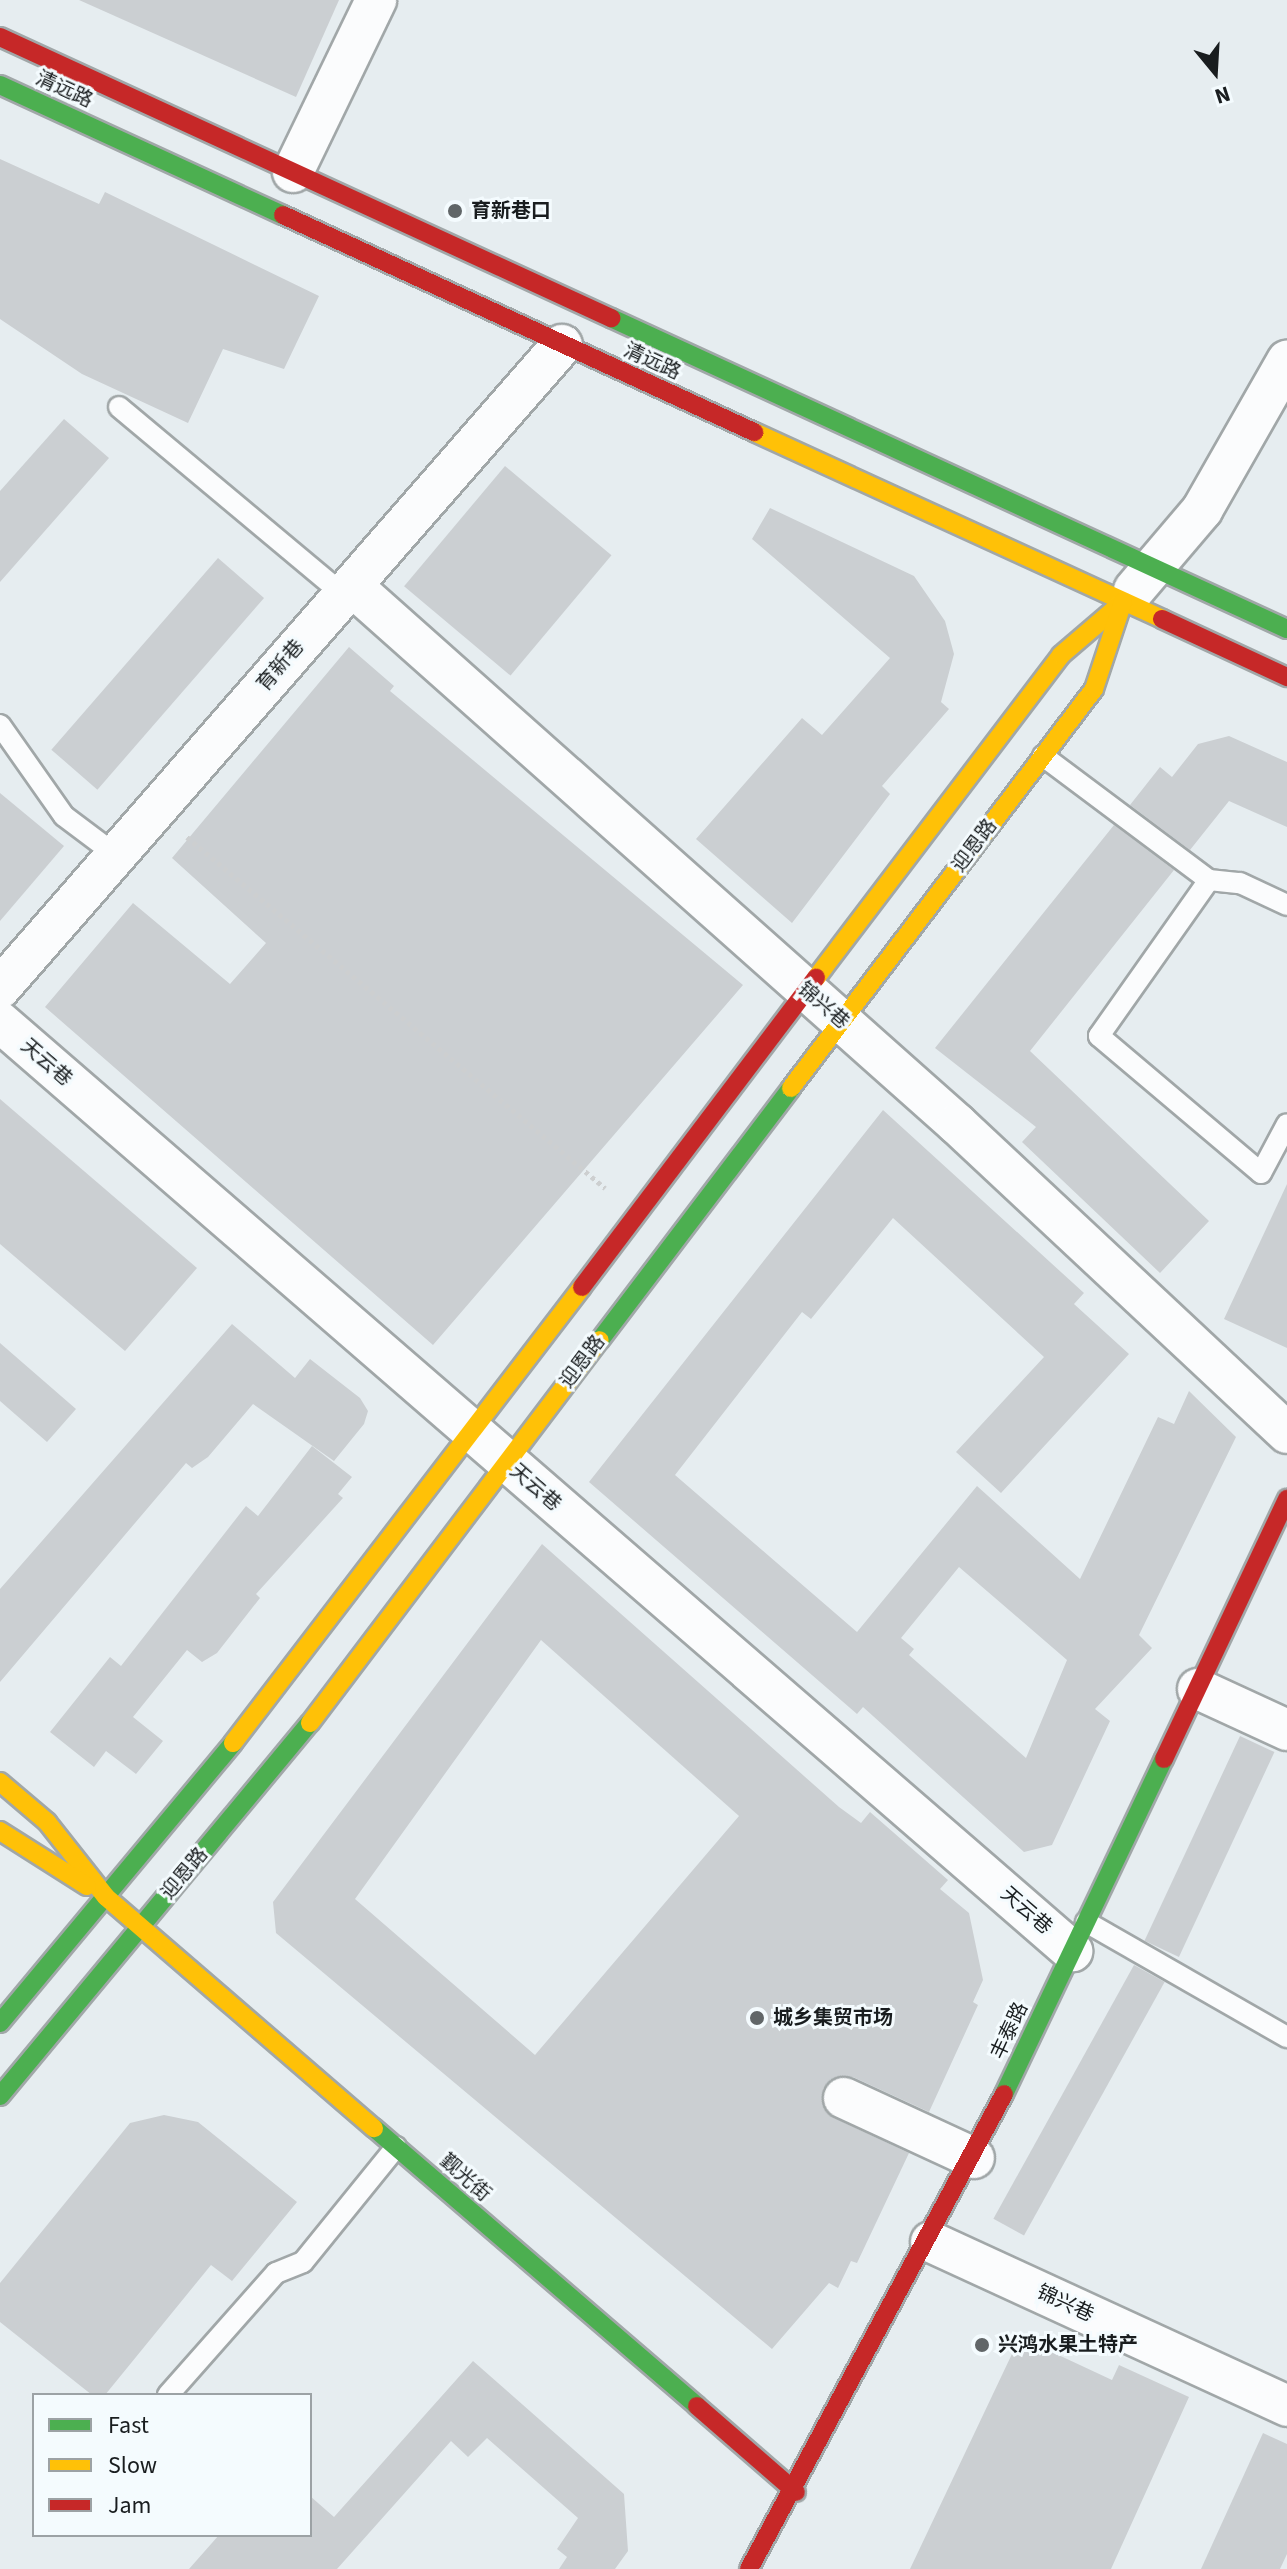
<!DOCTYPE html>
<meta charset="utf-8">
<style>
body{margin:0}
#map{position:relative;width:1287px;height:2569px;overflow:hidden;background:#e6edf0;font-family:"Source Sans 3","Noto Sans SC",sans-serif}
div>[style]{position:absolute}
.building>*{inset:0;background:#cbcfd2;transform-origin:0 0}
.path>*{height:5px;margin-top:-2.5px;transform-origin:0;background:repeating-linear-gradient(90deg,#cdcfd0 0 4px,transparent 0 8px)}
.roads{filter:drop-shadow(2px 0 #a1a7a8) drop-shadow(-2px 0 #a1a7a8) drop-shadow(0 2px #a1a7a8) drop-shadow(0 -2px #a1a7a8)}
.lane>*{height:20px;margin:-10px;padding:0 10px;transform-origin:10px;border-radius:10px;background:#fbfcfd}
.street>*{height:40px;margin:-20px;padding:0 20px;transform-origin:20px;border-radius:20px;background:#fbfcfd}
.fast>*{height:18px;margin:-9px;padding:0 9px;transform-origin:9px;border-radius:9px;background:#4caf50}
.slow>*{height:18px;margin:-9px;padding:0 9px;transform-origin:9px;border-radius:9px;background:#ffc107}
.jam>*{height:18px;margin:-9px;padding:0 9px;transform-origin:9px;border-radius:9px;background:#c62828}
.dots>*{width:22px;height:22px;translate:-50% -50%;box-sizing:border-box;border:4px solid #f4fbfe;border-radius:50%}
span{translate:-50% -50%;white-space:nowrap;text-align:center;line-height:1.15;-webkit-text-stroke:6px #f4fbfe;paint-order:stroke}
.street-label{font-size:20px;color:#191d1f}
.poi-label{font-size:20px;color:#191d1f;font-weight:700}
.left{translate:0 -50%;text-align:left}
.legend{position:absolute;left:32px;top:2393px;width:280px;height:144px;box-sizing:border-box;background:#f4fbfe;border:2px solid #9ca2a5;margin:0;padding:10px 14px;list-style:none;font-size:24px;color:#191d1f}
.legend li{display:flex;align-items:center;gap:16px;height:40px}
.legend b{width:40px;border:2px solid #9ca2a5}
.north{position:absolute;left:1175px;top:32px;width:80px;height:80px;-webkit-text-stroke:6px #f4fbfe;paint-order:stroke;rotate:162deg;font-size:22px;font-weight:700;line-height:32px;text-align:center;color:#191d1f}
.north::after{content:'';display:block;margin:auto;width:28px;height:36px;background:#191d1f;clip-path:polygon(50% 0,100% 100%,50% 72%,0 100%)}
</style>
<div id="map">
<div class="building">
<i style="clip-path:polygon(79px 0,339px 0,296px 97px)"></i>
<i style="clip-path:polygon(0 159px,99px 204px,105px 192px,319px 296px,284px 369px,223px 349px,188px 423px,82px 374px,0 319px)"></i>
<i style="clip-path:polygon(64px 419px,109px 458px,0 582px,0 491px)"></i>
<i style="left:505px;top:466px;width:139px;height:157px;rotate:40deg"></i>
<i style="clip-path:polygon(770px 508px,914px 576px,945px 621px,954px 654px,941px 702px,949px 709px,882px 786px,890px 794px,792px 923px,696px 839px,802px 718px,822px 735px,890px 658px,752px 539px)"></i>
<i style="left:218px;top:558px;width:61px;height:254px;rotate:41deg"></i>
<i style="clip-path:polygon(349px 647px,394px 686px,390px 691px,743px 985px,433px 1345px,45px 1007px,133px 903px,230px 984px,266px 943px,172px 858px)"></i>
<i style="clip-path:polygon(1229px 736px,1287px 762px,1287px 827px,1229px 801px,1190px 850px,1130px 805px,1160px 767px,1172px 777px,1198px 744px)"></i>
<i style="clip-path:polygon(0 793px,64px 846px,0 921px)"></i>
<i style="clip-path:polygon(1114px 825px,1174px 870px,1030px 1051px,1209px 1221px,1160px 1273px,1022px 1142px,1036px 1127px,935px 1048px)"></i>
<i style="clip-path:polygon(0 1099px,197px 1268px,125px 1351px,0 1244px)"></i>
<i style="clip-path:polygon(evenodd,883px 1110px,1084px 1293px,1074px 1304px,1129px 1354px,1001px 1493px,956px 1452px,1044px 1357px,893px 1218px,811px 1319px,802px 1312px,675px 1475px,857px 1632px,977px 1486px,1080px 1579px,1158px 1417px,1174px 1424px,1189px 1391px,1236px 1437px,1139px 1635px,1152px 1648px,1095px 1709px,1110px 1721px,1052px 1845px,1024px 1852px,863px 1707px,857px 1714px,589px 1482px,883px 1110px,959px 1567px,1067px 1660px,1026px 1758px,909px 1655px,914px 1649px,901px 1638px,959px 1567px)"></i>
<i style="clip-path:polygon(1287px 1184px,1287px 1348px,1224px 1319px)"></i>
<i style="clip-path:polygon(232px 1324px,295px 1378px,310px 1359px,360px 1398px,368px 1411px,364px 1424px,334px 1461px,253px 1404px,208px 1457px,192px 1468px,186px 1463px,0 1682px,0 1589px)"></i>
<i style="clip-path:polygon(0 1343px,76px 1409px,47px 1442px,0 1401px)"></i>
<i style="clip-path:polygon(312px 1446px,352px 1477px,338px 1494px,343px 1498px,256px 1594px,260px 1598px,217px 1653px,202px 1662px,187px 1650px,133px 1717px,163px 1741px,136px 1774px,106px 1751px,94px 1767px,50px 1732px,110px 1657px,121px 1666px,246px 1506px,258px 1516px)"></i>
<i style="clip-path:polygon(evenodd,542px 1544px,839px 1807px,861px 1823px,870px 1812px,948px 1880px,940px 1889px,969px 1913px,983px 1980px,973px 2002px,978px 2005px,929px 2112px,853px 2077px,831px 2079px,823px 2089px,834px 2118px,909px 2153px,857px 2263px,851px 2261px,838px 2288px,829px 2283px,772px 2349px,276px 1933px,273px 1902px,542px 1544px,541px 1640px,739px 1816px,535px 2055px,355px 1899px,541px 1640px)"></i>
<i style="left:1240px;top:1736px;width:38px;height:226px;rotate:25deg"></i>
<i style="left:1134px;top:1965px;width:35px;height:290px;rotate:29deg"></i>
<i style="clip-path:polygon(164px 2115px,198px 2122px,297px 2202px,232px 2281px,211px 2265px,105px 2395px,92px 2395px,0 2322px,0 2283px,130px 2123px)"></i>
<i style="clip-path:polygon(1020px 2337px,1112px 2380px,1119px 2365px,1189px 2397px,1111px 2569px,910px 2569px)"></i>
<i style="clip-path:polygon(473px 2361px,624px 2494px,628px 2551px,615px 2569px,559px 2569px,567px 2557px,557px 2549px,578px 2518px,487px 2438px,468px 2457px,451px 2441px,337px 2569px,189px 2569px,219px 2535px,310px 2535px,310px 2496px,334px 2517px)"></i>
<i style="clip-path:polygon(1263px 2433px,1287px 2444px,1287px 2554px,1280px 2569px,1201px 2569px)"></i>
</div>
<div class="path">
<i style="left:187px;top:837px;width:546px;rotate:40.02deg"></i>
</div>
<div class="roads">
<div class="lane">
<i style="left:119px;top:407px;width:293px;rotate:39.9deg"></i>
<i style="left:0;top:725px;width:111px;rotate:54.9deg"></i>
<i style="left:64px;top:816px;width:65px;rotate:36.9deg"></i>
<i style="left:1043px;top:756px;width:207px;rotate:36.8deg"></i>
<i style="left:1209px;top:880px;width:31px;rotate:6deg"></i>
<i style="left:1240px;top:883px;width:52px;rotate:25.1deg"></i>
<i style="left:1209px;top:880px;width:191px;rotate:125.2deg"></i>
<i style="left:1099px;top:1036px;width:212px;rotate:40.2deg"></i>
<i style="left:1261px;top:1173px;width:55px;rotate:-62deg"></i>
<i style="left:1086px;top:1922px;width:232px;rotate:29.8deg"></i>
<i style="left:168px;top:2395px;width:163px;rotate:-48.5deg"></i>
<i style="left:276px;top:2273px;width:29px;rotate:-22deg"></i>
<i style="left:303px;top:2262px;width:148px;rotate:-51deg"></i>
</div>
<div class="street">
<i style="left:293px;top:172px;width:191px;rotate:-64.2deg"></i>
<i style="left:352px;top:586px;width:810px;rotate:41.65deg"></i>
<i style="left:957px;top:1124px;width:452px;rotate:43.1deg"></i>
<i style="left:1134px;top:590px;width:105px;rotate:-49.6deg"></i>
<i style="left:1202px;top:510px;width:172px;rotate:-60.3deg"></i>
<i style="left:0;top:988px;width:854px;rotate:-48.85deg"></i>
<i style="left:0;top:1022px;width:1419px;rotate:40.91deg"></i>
<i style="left:1198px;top:1689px;width:98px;rotate:24.7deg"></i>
<i style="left:844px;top:2098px;width:143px;rotate:24.8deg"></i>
<i style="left:931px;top:2242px;width:392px;rotate:24.7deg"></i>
</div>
<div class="fast">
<i style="left:0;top:85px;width:311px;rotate:24.7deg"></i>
<i style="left:611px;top:318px;width:744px;rotate:24.71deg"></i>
<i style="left:600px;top:1340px;width:316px;rotate:-52.8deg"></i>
<i style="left:0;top:2023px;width:364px;rotate:-50.2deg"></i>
<i style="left:1004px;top:2094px;width:371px;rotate:-64.5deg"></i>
<i style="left:0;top:2096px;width:485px;rotate:-50.3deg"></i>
<i style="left:374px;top:2128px;width:426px;rotate:40.7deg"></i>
</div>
<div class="slow">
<i style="left:754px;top:432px;width:449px;rotate:24.6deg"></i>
<i style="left:816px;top:978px;width:405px;rotate:-52.8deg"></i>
<i style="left:1061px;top:655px;width:82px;rotate:-40.5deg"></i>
<i style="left:791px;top:1088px;width:501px;rotate:-52.79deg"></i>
<i style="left:1094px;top:689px;width:92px;rotate:-71.6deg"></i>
<i style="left:310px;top:1723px;width:480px;rotate:-52.9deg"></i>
<i style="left:233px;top:1743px;width:574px;rotate:-52.57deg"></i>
<i style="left:0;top:1782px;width:62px;rotate:40.4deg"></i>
<i style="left:47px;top:1822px;width:95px;rotate:51.8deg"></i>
<i style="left:106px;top:1897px;width:354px;rotate:40.8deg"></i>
<i style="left:0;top:1831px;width:103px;rotate:32.3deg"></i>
</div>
<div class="jam">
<i style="left:0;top:37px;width:673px;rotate:24.7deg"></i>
<i style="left:283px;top:215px;width:519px;rotate:24.74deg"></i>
<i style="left:1162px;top:619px;width:138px;rotate:24.9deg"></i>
<i style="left:582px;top:1287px;width:388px;rotate:-52.9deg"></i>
<i style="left:1164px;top:1759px;width:288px;rotate:-64.7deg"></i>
<i style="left:697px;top:2406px;width:131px;rotate:41deg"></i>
<i style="left:749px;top:2569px;width:539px;rotate:-61.77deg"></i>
</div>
</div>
<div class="dots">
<i style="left:455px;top:211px;background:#616668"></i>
<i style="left:757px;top:2018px;background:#616668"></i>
<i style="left:982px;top:2345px;background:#616668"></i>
</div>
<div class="street-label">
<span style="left:64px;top:90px;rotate:25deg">清远路</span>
<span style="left:652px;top:362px;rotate:25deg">清远路</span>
<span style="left:281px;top:666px;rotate:-49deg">育新巷</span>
<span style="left:975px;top:846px;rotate:-53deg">迎恩路</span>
<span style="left:823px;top:1006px;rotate:41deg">锦兴巷</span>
<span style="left:46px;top:1063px;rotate:41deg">天云巷</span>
<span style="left:583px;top:1362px;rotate:-53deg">迎恩路</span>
<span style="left:535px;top:1488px;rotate:41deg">天云巷</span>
<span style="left:185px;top:1874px;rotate:-50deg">迎恩路</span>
<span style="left:1026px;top:1911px;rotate:41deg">天云巷</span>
<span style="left:1010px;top:2031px;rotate:-65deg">丰泰路</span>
<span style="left:465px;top:2178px;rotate:41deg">觐光街</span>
<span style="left:1065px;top:2304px;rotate:25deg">锦兴巷</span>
</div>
<div class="poi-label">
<span class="left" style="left:471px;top:211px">育新巷口</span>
<span class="left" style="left:773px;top:2018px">城乡集贸市场</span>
<span class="left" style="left:998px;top:2345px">兴鸿水果土特产</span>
</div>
<ul class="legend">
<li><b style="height:10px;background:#4caf50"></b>Fast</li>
<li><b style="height:10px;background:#ffc107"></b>Slow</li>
<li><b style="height:10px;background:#c62828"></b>Jam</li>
</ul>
<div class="north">N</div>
</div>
